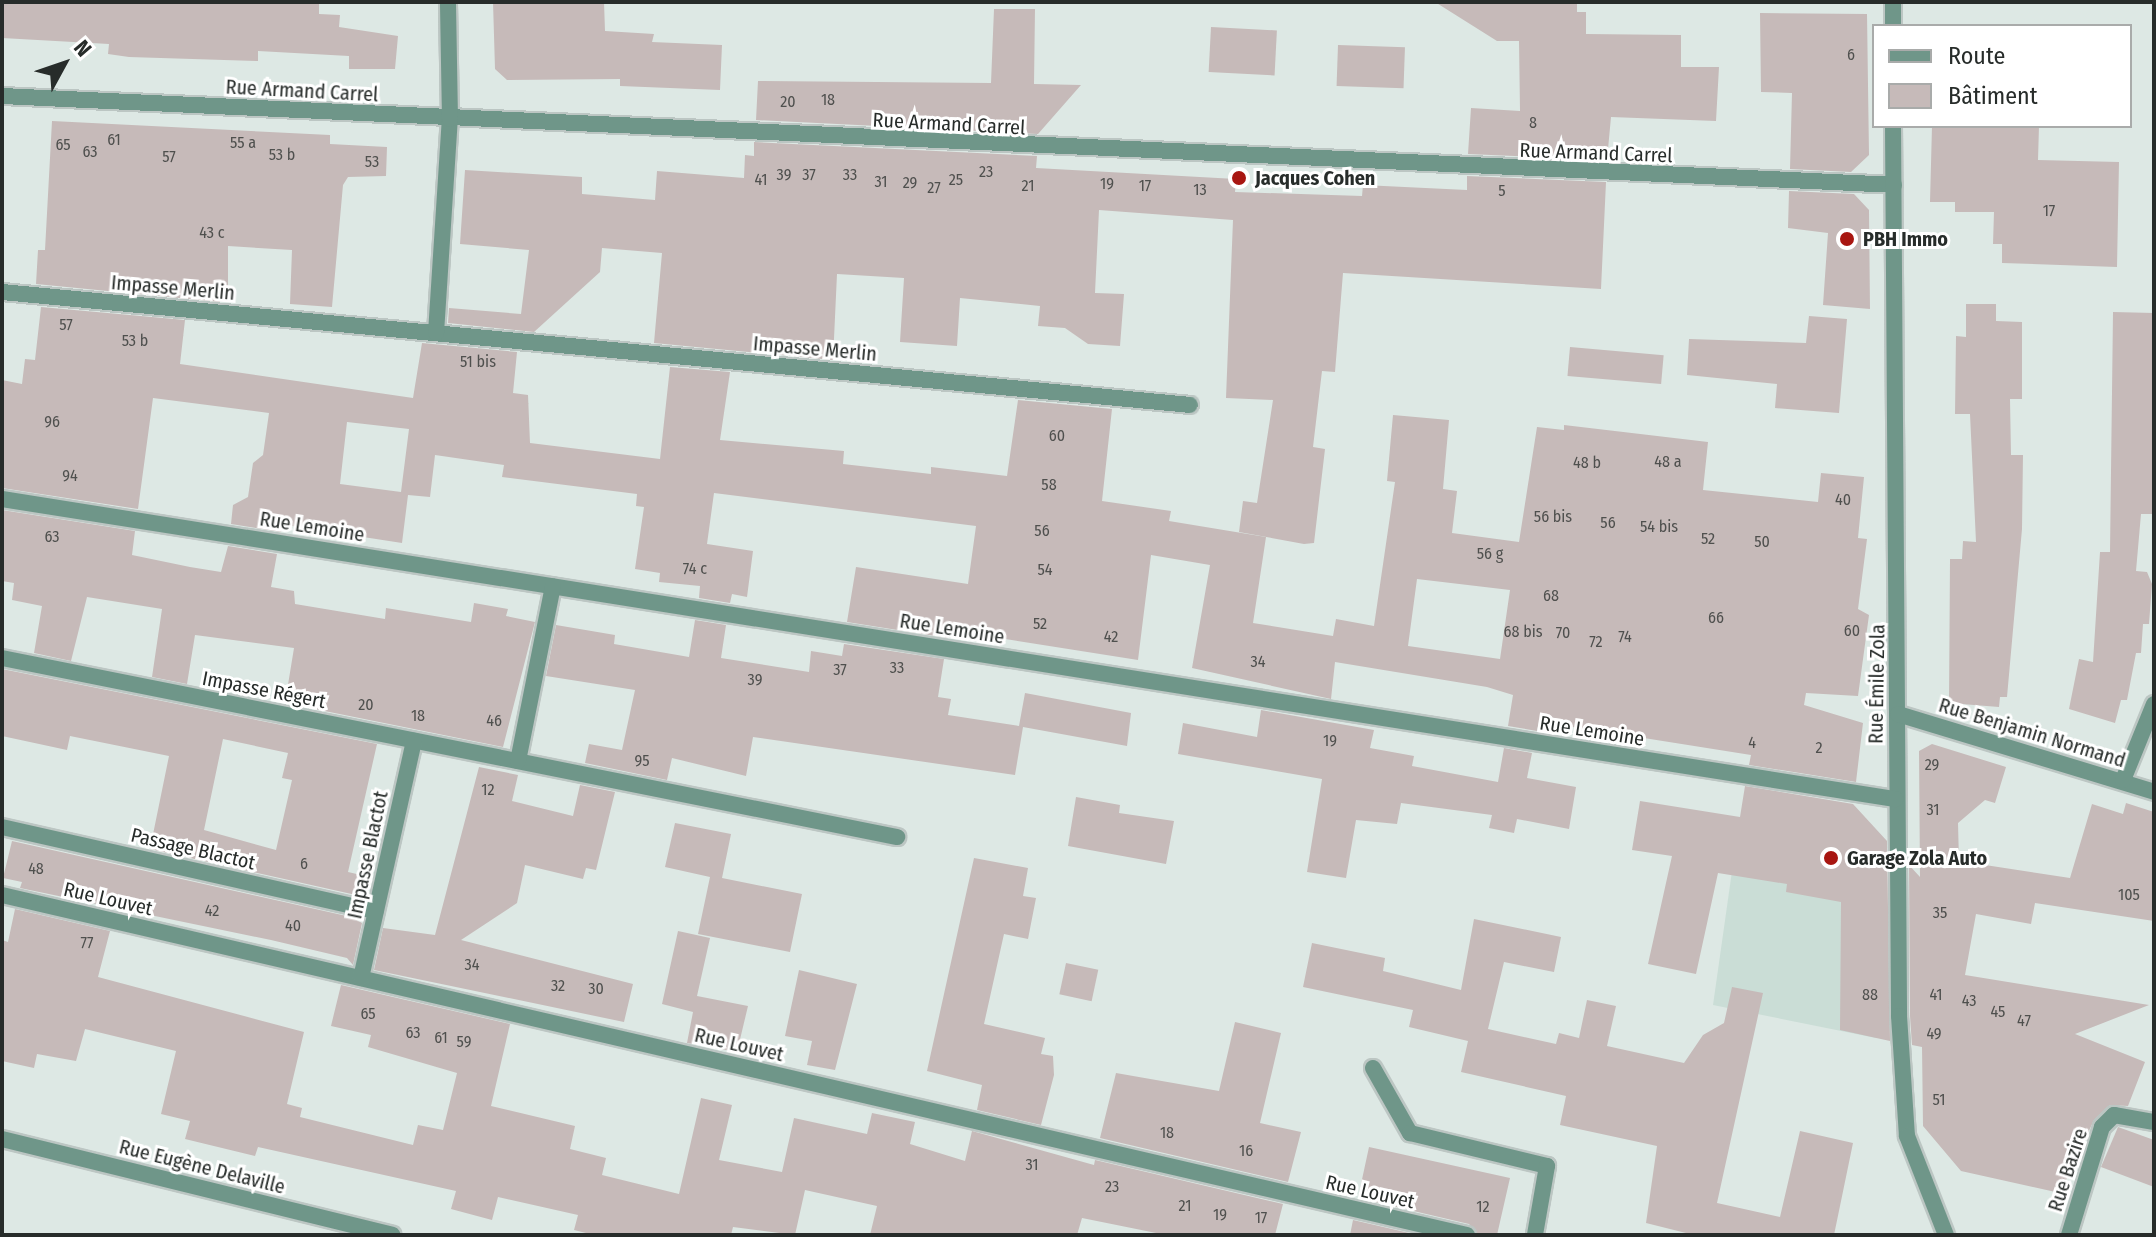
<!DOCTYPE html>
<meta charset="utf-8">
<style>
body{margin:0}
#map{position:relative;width:2156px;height:1237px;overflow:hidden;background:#dde8e4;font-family:"Fira Sans Condensed",sans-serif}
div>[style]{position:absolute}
.built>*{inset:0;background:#caddd6}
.building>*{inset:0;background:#c6bab9;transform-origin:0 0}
.roads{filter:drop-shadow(2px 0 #bcc6c3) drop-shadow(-2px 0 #bcc6c3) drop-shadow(0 2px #bcc6c3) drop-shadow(0 -2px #bcc6c3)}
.street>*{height:16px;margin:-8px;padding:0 8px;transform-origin:8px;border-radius:8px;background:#6f9689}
.dots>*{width:22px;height:22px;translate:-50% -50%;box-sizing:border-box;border:4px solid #fff;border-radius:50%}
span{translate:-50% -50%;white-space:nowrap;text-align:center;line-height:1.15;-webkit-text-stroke:6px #fff;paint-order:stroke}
.number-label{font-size:16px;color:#4f504e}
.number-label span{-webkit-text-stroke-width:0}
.street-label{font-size:20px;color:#272c2a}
.poi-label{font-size:20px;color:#272c2a;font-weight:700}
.left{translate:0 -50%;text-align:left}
.frame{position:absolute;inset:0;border:4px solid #272c2a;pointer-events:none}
.legend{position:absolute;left:1872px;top:24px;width:260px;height:104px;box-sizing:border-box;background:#fff;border:2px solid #a9abaa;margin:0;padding:10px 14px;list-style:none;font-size:24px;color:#272c2a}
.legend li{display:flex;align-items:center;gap:16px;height:40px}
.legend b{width:40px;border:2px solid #a9abaa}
.north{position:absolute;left:24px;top:24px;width:80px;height:80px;-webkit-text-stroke:6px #fff;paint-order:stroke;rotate:50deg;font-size:22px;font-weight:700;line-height:32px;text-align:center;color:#272c2a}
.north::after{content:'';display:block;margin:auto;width:28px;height:36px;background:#272c2a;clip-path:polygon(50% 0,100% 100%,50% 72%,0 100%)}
</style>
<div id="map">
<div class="built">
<i style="clip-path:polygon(1866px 818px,1876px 1038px,1713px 1005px,1735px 850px)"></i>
</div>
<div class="building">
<i style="clip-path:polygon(2px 2px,319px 2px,319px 14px,340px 15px,339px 27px,398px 36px,395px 69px,349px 69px,349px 56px,258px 51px,258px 61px,129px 57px,108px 54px,109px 44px,2px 38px)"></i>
<i style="clip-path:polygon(493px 2px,604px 2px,605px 31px,654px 34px,652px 42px,722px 45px,720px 90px,620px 86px,620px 79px,507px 80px,495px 69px)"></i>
<i style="clip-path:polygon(1435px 2px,1577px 2px,1577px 12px,1586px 12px,1586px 34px,1681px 35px,1681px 67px,1719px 67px,1716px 121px,1611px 117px,1607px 160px,1468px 154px,1471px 108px,1520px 111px,1519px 41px,1497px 41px)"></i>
<i style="clip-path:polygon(994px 9px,1035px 9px,1034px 84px,1081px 85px,1038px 134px,756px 120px,758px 81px,991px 83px)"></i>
<i style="clip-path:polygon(1760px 13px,1867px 14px,1869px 155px,1851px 172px,1790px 169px,1792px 93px,1761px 92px)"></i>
<i style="left:1211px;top:27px;width:66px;height:45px;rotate:3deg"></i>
<i style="left:1338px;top:45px;width:67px;height:41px;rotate:2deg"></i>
<i style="clip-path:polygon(52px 121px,330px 135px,330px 144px,387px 147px,386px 176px,348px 177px,343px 185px,332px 307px,290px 304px,292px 250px,228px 246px,228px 288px,221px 287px,220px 302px,36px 284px,38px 250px,45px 250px)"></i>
<i style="clip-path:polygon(1932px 126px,2039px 126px,2038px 160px,2119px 162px,2117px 267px,2002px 263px,2002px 244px,1993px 244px,1994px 212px,1955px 212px,1955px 202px,1930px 202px)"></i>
<i style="clip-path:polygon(754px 142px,1037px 156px,1036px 168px,1236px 179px,1235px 192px,1362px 196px,1363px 185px,1467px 190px,1467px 176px,1606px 182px,1601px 289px,1343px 273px,1335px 372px,1322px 371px,1313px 447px,1325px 449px,1314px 543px,1304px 544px,1239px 532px,1243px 501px,1257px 503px,1273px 400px,1226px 398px,1233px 220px,1099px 210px,1095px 293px,1124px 294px,1120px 346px,1088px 344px,1065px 328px,1038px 326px,1040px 306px,960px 298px,957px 346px,900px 342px,904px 278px,837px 274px,833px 360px,654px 343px,662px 253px,602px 248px,600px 272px,534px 332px,448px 323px,449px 308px,521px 314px,529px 250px,460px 244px,465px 170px,582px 177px,582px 194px,655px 200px,657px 171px,744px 178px,745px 155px,754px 156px)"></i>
<i style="clip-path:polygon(1789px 191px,1854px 194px,1869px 210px,1870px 309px,1823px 305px,1828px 233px,1788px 228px)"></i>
<i style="clip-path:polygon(1966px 304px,1996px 304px,1996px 321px,2022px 322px,2022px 399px,2010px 399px,2011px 455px,2023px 455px,2022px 529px,2007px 697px,2000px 697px,1999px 707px,1949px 703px,1950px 559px,1962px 559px,1963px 541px,1976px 542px,1970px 414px,1955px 414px,1956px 336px,1966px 337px)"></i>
<i style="clip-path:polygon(evenodd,41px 307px,185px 320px,180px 364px,413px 398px,422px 343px,517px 352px,513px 393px,528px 395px,530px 443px,660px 459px,670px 367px,730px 372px,720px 440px,844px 451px,843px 464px,931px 474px,931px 467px,1007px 476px,1018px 400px,1112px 409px,1102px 501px,1171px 511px,1169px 521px,1266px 537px,1253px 623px,1333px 636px,1336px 619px,1374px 626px,1395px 482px,1387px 481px,1393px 415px,1449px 420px,1443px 489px,1457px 491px,1452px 533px,1519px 542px,1537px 427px,1564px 430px,1564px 425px,1708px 442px,1703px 490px,1818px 502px,1821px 473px,1864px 477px,1858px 538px,1867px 539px,1858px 609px,1869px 615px,1858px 696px,1806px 693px,1804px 705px,1863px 723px,1856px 782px,1749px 765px,1751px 755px,1606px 732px,1539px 722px,1537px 731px,1508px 726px,1513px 695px,1487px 687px,1335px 662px,1331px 699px,1192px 668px,1210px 565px,1151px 555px,1138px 660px,949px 630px,948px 638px,847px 622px,856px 567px,968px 584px,976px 526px,714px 493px,707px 544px,753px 551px,747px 597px,732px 594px,730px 603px,699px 598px,700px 586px,659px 582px,660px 573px,635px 569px,644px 507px,636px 506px,637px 494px,502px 477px,504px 465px,435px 455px,430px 497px,408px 495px,402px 543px,292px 526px,282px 525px,281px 532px,231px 524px,233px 505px,248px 497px,253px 463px,263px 455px,269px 413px,153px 398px,138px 509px,2px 488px,2px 380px,22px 384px,25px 359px,35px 360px,41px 307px,347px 422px,409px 429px,401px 492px,340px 484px,347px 422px,41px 307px,1417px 579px,1510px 590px,1500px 659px,1408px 646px,1417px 579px)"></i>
<i style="clip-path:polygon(2113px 312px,2154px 313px,2154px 514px,2141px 514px,2136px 571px,2147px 572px,2152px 584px,2149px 624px,2143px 624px,2141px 653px,2136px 653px,2127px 700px,2121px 700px,2115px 723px,2069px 709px,2079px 659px,2093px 662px,2100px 552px,2110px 552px)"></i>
<i style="clip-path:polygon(1809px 316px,1847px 319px,1839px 413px,1775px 408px,1777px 384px,1687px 375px,1689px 339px,1806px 343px)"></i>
<i style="left:1570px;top:347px;width:94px;height:29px;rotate:5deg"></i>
<i style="clip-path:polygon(2px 510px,135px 531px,132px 555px,190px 567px,221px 572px,228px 546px,277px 554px,271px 587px,294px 591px,295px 604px,385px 619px,386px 608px,471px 622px,474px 603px,508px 609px,506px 616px,535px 622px,503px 747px,285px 703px,294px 648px,195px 635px,187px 684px,152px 677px,162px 609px,87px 597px,71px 661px,34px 653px,42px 606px,12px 600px,14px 583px,2px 581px)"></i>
<i style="clip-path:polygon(695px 620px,726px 625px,721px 658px,809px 672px,811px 651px,842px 656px,844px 644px,944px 659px,938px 697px,951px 699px,948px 715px,1019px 726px,1025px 693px,1131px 713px,1127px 746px,1023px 727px,1015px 775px,753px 737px,746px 776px,672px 758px,667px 780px,585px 763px,589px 744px,622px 750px,635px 690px,546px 676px,556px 625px,615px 635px,614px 644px,689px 657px)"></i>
<i style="clip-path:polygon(evenodd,2px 669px,377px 744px,348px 872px,361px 875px,356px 895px,150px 849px,169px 756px,70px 736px,67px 750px,2px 736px,2px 669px,223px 739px,288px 753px,282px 778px,292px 780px,276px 850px,204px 830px,223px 739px)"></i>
<i style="clip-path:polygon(1261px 710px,1374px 730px,1370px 748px,1414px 756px,1412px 766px,1498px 782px,1504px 748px,1532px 753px,1527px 778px,1576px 787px,1569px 829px,1517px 819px,1514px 833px,1489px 828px,1492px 815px,1401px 803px,1397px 824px,1356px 820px,1346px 878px,1307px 872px,1322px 779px,1178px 754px,1183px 723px,1257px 737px)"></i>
<i style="clip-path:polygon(1932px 744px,2006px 767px,1995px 803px,1985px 800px,1958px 823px,1959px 861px,2070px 878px,2092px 804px,2123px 814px,2126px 803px,2154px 812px,2154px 921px,2035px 903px,2031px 924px,1976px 914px,1965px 975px,2149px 1005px,2075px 1034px,2145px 1062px,2128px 1106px,2110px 1105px,2094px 1120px,2060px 1193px,1961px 1171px,1923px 1126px,1922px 1047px,1912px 1045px,1910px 1016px,1909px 865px,1920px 877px,1919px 751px)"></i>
<i style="clip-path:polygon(479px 767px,518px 775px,512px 801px,573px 816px,580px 785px,615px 792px,596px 870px,586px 868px,583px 879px,525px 865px,517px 903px,461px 940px,633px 984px,624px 1022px,374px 970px,383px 928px,435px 935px)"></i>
<i style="clip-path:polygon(1745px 786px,1853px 804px,1887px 841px,1890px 1041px,1840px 1030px,1841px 902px,1786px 892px,1787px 884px,1718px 873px,1696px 974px,1648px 964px,1672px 856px,1632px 850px,1640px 801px,1740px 817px)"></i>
<i style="clip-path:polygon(1076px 797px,1120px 805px,1119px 813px,1174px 821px,1166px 864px,1068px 846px)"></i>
<i style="clip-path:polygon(675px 823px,731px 834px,722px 878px,802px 894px,790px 952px,698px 934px,710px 877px,665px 867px)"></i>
<i style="clip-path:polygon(12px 841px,351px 917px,362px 923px,353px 965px,347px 958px,271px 940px,20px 888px,22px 882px,3px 878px)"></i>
<i style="clip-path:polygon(974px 858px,1028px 868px,1023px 896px,1036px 898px,1028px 939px,1004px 934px,984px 1024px,1045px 1038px,1041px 1054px,1053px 1056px,1054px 1075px,1041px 1125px,977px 1110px,982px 1085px,927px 1071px)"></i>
<i style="clip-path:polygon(15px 909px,110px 931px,98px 977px,304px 1032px,287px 1104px,302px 1108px,300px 1117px,413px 1145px,418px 1125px,443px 1130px,457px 1073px,368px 1047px,371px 1035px,331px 1026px,341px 985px,510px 1024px,491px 1106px,575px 1126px,570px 1149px,606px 1158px,602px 1175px,679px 1194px,701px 1098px,732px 1105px,719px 1160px,782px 1172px,794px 1118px,867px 1134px,872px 1113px,915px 1122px,910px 1144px,965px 1161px,972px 1131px,1094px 1165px,1095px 1160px,1283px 1204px,1275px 1235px,1166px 1235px,1082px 1218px,1077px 1235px,870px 1235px,877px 1206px,805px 1190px,795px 1235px,733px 1227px,731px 1235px,594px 1235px,574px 1230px,578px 1215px,498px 1197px,492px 1220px,451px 1209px,456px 1191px,258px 1147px,255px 1156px,185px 1139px,190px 1121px,161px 1114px,176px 1051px,85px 1029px,76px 1061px,37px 1054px,34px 1068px,2px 1061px,2px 940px,8px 942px)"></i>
<i style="clip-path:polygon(1474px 919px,1561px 937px,1554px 972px,1504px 962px,1488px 1029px,1556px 1044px,1559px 1033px,1579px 1038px,1587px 1000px,1616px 1006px,1607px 1046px,1684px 1063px,1703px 1035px,1724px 1023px,1732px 987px,1763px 993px,1717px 1203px,1780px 1217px,1800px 1131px,1853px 1143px,1834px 1235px,1694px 1235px,1646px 1223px,1657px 1146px,1560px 1125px,1566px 1096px,1461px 1072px,1468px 1041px,1409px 1027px,1413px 1010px,1303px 987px,1312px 943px,1385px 958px,1383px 971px,1461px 990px)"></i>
<i style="clip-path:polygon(678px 931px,710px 938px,697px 996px,748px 1006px,737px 1052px,687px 1043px,693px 1012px,662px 1004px)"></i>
<i style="left:1066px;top:963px;width:33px;height:32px;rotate:12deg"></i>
<i style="clip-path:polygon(799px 970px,857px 984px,835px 1070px,807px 1065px,812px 1041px,785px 1036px)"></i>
<i style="clip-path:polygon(1235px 1022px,1281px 1033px,1260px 1123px,1301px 1132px,1288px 1182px,1100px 1138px,1116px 1073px,1219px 1091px)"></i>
<i style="clip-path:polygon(2118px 1127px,2154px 1140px,2154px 1187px,2101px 1167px)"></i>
<i style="clip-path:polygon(1369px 1147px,1510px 1178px,1497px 1235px,1478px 1235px,1469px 1224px,1358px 1198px)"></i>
<i style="clip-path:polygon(1353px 1220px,1418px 1235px,1350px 1235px)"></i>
</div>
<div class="roads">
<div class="street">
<i style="left:1893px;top:2px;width:24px;rotate:90deg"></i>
<i style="left:2px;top:96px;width:1894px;rotate:2.69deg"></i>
<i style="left:1893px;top:126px;width:890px;rotate:89.61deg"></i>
<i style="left:1899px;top:1016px;width:120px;rotate:86.2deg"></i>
<i style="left:1907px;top:1136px;width:106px;rotate:68.5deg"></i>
<i style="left:2px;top:292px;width:1193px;rotate:5.43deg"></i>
<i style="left:436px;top:333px;width:214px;rotate:-86.3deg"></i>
<i style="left:450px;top:119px;width:117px;rotate:-91deg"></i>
<i style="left:2px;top:499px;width:1917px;rotate:9.01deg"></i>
<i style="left:2px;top:658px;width:913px;rotate:11.31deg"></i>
<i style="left:1898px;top:714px;width:268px;rotate:16.9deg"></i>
<i style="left:518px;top:761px;width:178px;rotate:-78.7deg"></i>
<i style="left:2123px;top:780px;width:82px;rotate:-67.8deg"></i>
<i style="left:2px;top:827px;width:383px;rotate:12.7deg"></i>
<i style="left:2px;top:895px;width:1504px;rotate:13.07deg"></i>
<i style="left:361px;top:978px;width:243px;rotate:-77.4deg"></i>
<i style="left:1373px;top:1068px;width:75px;rotate:60.4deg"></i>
<i style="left:1410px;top:1133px;width:141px;rotate:13.5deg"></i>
<i style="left:1547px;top:1166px;width:70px;rotate:99.9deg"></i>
<i style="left:2px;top:1139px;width:402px;rotate:13.8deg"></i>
<i style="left:2069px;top:1235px;width:113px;rotate:-73deg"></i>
<i style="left:2102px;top:1127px;width:17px;rotate:-45deg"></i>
<i style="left:2114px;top:1115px;width:41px;rotate:9.9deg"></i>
</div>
</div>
<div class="dots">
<i style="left:1239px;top:178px;background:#a81611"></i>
<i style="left:1847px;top:239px;background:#a81611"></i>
<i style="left:1831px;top:858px;background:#a81611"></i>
</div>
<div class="number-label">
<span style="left:1851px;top:55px">6</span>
<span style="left:828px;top:100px">18</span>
<span style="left:788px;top:102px">20</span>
<span style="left:1533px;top:123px">8</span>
<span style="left:114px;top:140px">61</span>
<span style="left:243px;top:143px">55 a</span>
<span style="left:63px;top:145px">65</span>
<span style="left:90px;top:152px">63</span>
<span style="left:282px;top:155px">53 b</span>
<span style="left:169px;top:157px">57</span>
<span style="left:372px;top:162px">53</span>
<span style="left:986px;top:172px">23</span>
<span style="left:784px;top:175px">39</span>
<span style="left:809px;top:175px">37</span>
<span style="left:850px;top:175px">33</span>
<span style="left:761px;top:180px">41</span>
<span style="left:956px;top:180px">25</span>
<span style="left:881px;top:182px">31</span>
<span style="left:910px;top:183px">29</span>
<span style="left:1107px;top:184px">19</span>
<span style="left:1028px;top:186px">21</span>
<span style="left:1145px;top:186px">17</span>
<span style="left:934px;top:188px">27</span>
<span style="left:1200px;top:190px">13</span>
<span style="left:1502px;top:191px">5</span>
<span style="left:2049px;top:211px">17</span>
<span style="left:212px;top:233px">43 c</span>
<span style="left:66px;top:325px">57</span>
<span style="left:135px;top:341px">53 b</span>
<span style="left:478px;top:362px">51 bis</span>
<span style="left:52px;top:422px">96</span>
<span style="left:1057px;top:436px">60</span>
<span style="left:1668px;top:462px">48 a</span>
<span style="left:1587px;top:463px">48 b</span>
<span style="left:70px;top:476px">94</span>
<span style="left:1049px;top:485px">58</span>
<span style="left:1843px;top:500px">40</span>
<span style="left:1553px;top:517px">56 bis</span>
<span style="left:1608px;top:523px">56</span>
<span style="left:1659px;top:527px">54 bis</span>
<span style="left:1042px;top:531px">56</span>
<span style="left:52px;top:537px">63</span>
<span style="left:1708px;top:539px">52</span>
<span style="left:1762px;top:542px">50</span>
<span style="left:1490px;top:554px">56 g</span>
<span style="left:695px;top:569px">74 c</span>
<span style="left:1045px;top:570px">54</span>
<span style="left:1551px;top:596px">68</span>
<span style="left:1716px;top:618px">66</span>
<span style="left:1040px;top:624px">52</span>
<span style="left:1852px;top:631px">60</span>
<span style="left:1523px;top:632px">68 bis</span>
<span style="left:1563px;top:633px">70</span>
<span style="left:1111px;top:637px">42</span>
<span style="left:1625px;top:637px">74</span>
<span style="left:1596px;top:642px">72</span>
<span style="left:1258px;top:662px">34</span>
<span style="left:897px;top:668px">33</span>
<span style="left:840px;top:670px">37</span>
<span style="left:755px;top:680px">39</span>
<span style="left:366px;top:705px">20</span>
<span style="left:418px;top:716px">18</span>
<span style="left:494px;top:721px">46</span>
<span style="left:1330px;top:741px">19</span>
<span style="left:1752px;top:743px">4</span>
<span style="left:1819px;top:748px">2</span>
<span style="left:642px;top:761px">95</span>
<span style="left:1932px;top:765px">29</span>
<span style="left:488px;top:790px">12</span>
<span style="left:1933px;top:810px">31</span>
<span style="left:304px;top:864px">6</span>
<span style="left:36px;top:869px">48</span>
<span style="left:2129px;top:895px">105</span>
<span style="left:212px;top:911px">42</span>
<span style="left:1940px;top:913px">35</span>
<span style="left:293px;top:926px">40</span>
<span style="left:87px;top:943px">77</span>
<span style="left:472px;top:965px">34</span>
<span style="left:558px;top:986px">32</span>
<span style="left:596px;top:989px">30</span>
<span style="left:1870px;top:995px">88</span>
<span style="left:1936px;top:995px">41</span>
<span style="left:1969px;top:1001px">43</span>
<span style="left:1998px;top:1012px">45</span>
<span style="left:368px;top:1014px">65</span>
<span style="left:2024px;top:1021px">47</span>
<span style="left:413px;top:1033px">63</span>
<span style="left:1934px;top:1034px">49</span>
<span style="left:441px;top:1038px">61</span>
<span style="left:464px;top:1042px">59</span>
<span style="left:1939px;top:1100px">51</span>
<span style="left:1167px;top:1133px">18</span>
<span style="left:1246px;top:1151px">16</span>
<span style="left:1032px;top:1165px">31</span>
<span style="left:1112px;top:1187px">23</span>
<span style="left:1185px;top:1206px">21</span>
<span style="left:1483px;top:1207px">12</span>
<span style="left:1220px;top:1215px">19</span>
<span style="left:1261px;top:1218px">17</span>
</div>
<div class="street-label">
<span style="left:302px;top:91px;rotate:3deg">Rue Armand Carrel</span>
<span style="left:949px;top:124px;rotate:3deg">Rue Armand Carrel</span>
<span style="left:1596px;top:153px;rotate:2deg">Rue Armand Carrel</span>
<span style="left:173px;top:288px;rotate:5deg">Impasse Merlin</span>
<span style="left:815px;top:349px;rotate:5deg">Impasse Merlin</span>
<span style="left:312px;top:527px;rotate:9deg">Rue Lemoine</span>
<span style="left:952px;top:629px;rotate:9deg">Rue Lemoine</span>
<span style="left:1877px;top:684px;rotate:-89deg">Rue Émile Zola</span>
<span style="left:264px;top:690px;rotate:11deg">Impasse Régert</span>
<span style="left:1592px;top:731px;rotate:9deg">Rue Lemoine</span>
<span style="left:2032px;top:733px;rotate:17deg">Rue Benjamin Normand</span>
<span style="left:193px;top:849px;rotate:13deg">Passage Blactot</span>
<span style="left:368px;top:855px;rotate:-78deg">Impasse Blactot</span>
<span style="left:108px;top:899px;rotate:13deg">Rue Louvet</span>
<span style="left:739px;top:1045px;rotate:13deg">Rue Louvet</span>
<span style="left:202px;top:1167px;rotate:14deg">Rue Eugène Delaville</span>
<span style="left:2068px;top:1170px;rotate:-72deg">Rue Bazire</span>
<span style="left:1370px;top:1192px;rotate:13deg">Rue Louvet</span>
</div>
<div class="poi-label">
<span class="left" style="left:1255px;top:178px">Jacques Cohen</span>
<span class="left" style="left:1863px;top:239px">PBH Immo</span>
<span class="left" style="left:1847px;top:858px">Garage Zola Auto</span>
</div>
<div class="frame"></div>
<ul class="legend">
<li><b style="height:10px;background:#6f9689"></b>Route</li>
<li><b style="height:22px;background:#c6bab9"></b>Bâtiment</li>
</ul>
<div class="north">N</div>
</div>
